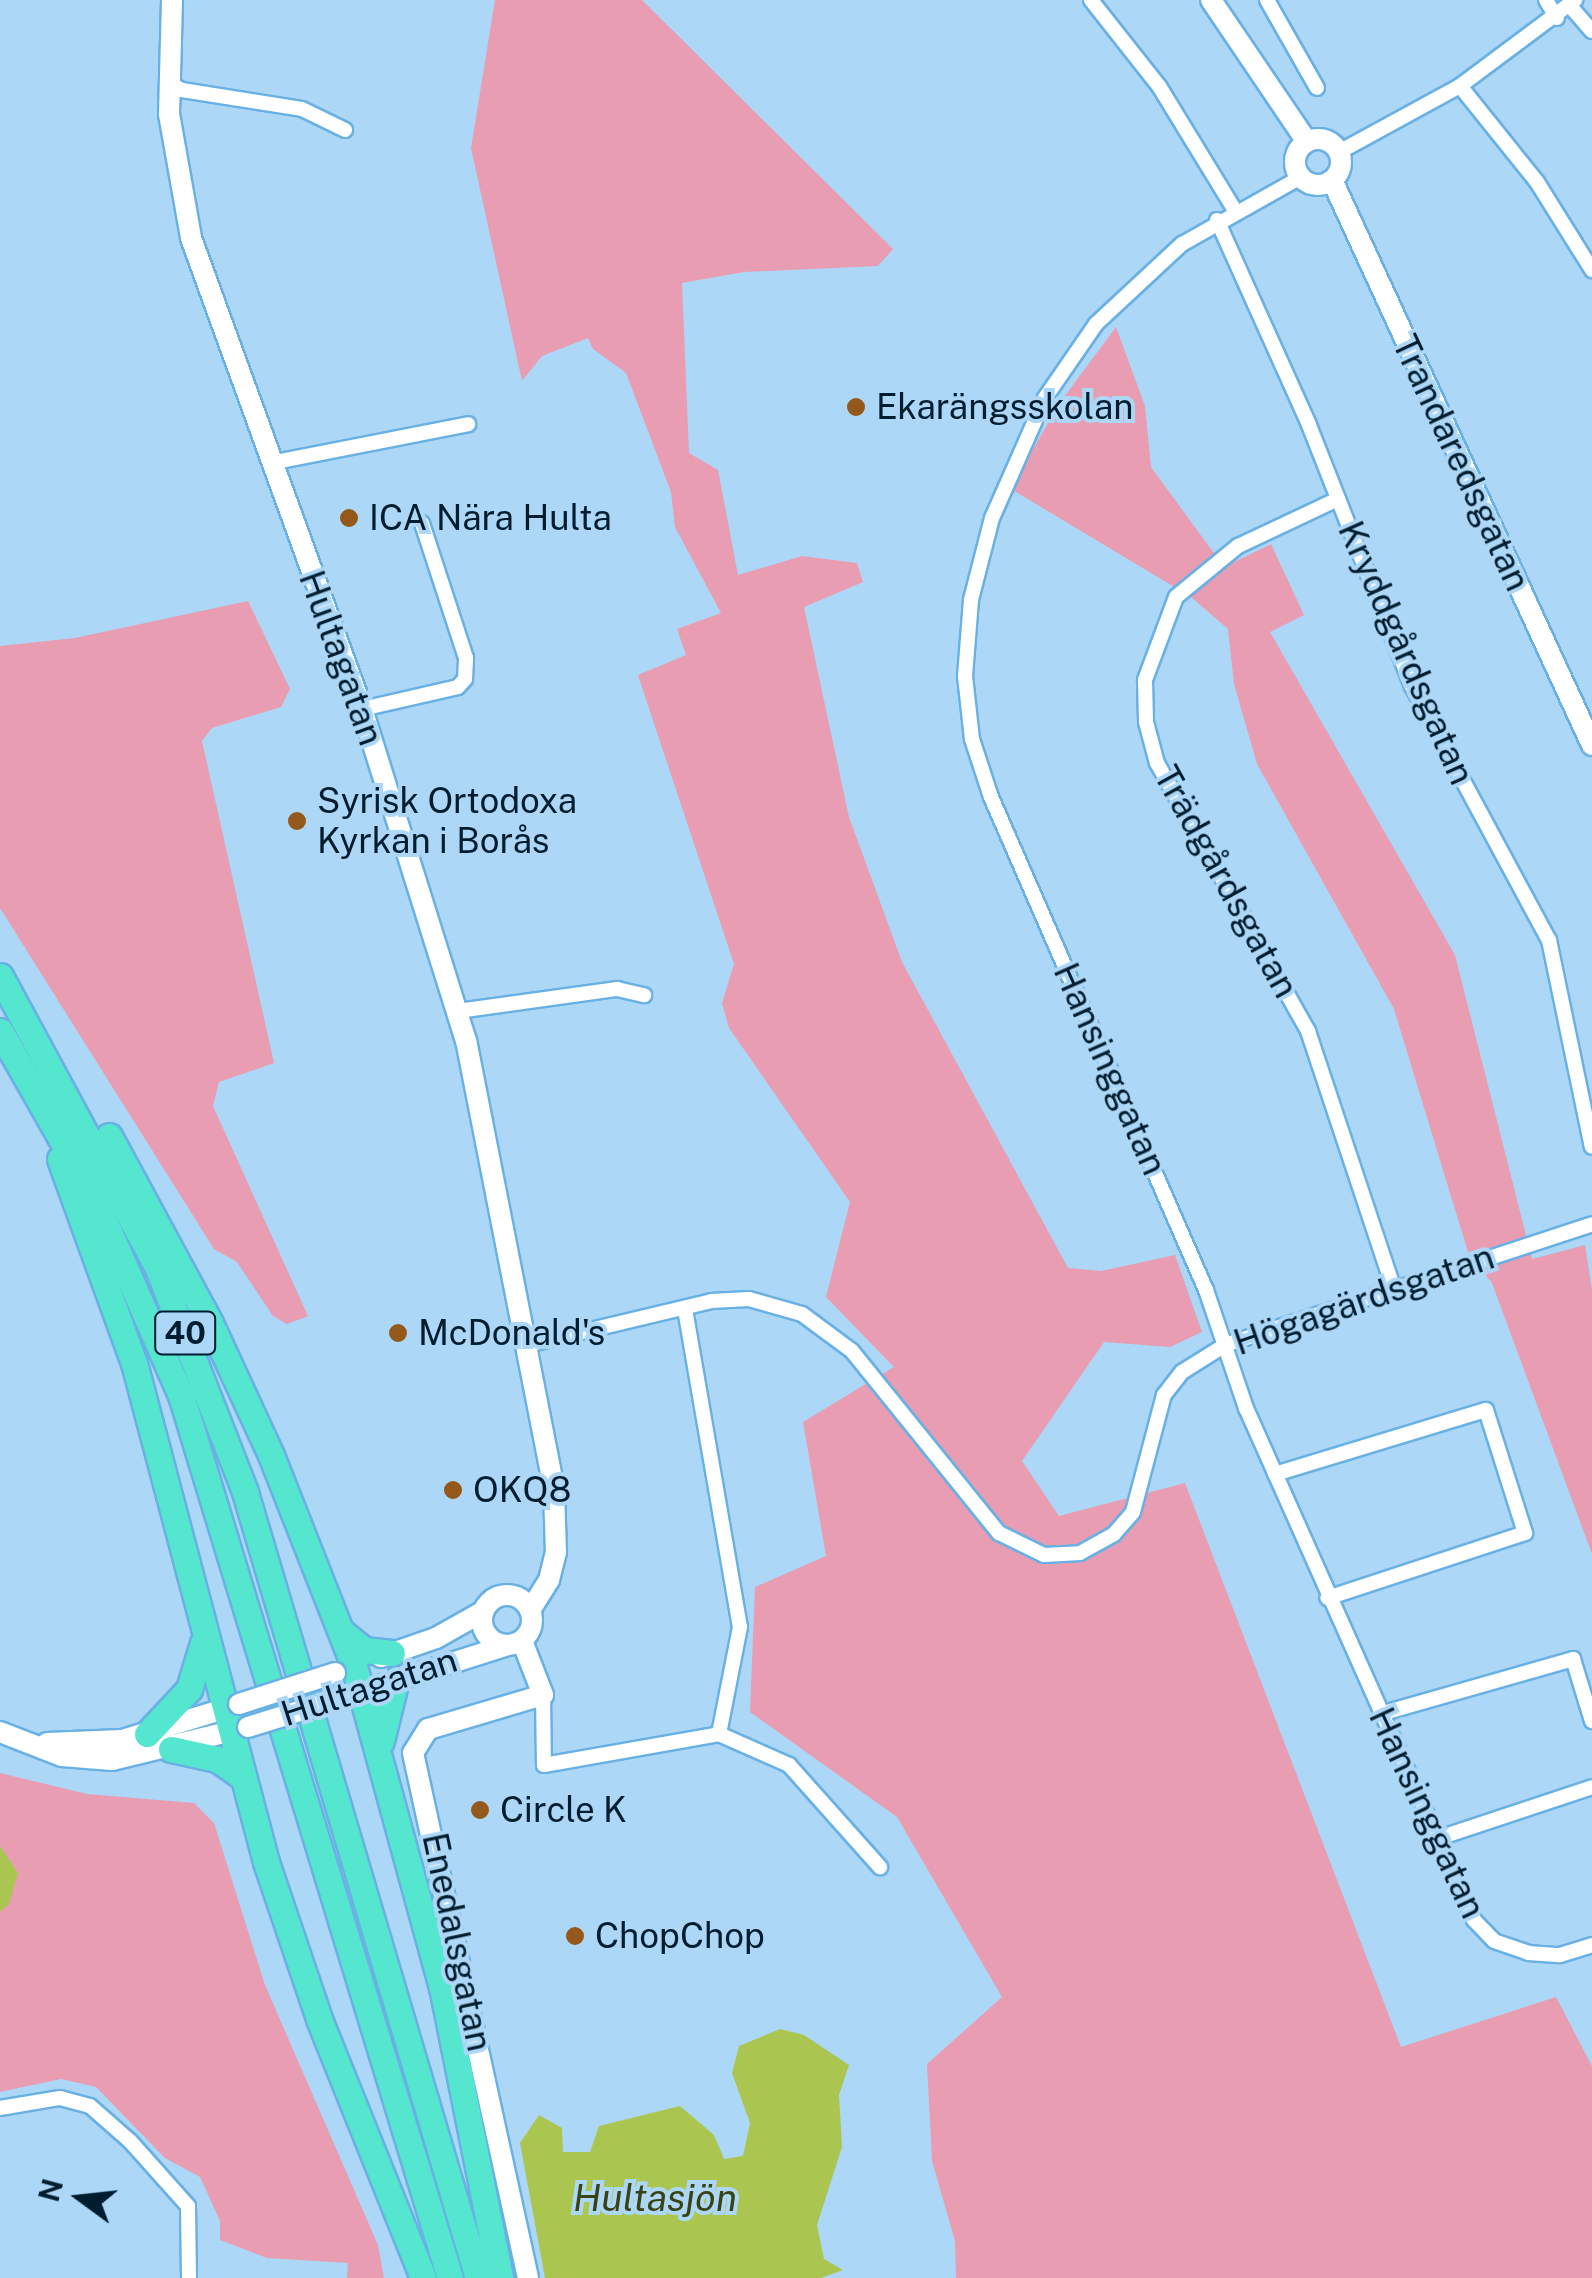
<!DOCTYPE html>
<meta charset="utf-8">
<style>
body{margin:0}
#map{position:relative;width:1592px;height:2278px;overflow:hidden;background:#add7f6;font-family:"Public Sans",sans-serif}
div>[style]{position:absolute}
.green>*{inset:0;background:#e89db2}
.water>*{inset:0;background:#aac650}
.roads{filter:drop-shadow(2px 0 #69b1e4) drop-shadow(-2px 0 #69b1e4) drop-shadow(0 2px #69b1e4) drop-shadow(0 -2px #69b1e4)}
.street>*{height:14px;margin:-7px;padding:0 7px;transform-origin:7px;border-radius:7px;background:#fff}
.secondary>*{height:20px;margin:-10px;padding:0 10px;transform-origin:10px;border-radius:10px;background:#fff}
.secondary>.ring{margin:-10px;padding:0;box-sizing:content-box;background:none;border:20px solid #fff;border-radius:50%}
.highway>*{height:25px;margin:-12.5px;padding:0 12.5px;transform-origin:12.5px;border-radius:12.5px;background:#55e6cf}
.bridges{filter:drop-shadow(2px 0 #69b1e4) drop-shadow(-2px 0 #69b1e4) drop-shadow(0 2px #69b1e4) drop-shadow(0 -2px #69b1e4)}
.secondary-bridge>*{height:20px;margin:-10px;padding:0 10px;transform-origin:10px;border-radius:10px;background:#fff}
.dots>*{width:28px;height:28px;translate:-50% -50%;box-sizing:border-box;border:5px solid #add7f6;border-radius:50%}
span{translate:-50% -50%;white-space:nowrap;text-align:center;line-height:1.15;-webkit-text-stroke:8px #add7f6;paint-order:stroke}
.shield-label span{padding:2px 8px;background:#add7f6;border:2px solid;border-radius:8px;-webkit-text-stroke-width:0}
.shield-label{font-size:32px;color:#001d30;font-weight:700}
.poi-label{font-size:35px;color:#001d30}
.left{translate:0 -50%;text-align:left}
.street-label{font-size:35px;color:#001d30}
.water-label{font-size:38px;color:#384213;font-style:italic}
.north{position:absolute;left:30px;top:2148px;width:100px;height:100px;-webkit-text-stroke:8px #add7f6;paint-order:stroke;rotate:285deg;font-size:28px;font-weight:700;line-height:40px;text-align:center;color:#001d30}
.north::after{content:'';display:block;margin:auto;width:35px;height:45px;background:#001d30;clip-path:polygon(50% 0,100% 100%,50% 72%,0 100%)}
</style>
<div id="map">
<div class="green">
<i style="clip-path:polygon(495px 0,642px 0,893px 249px,878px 266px,744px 272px,682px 283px,689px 453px,718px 470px,738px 575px,802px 556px,857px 563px,863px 582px,804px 607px,849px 817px,902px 962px,1068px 1268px,1101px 1271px,1175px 1255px,1202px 1332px,1170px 1347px,1104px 1342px,1022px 1461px,1059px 1516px,1185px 1483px,1401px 2047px,1556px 1997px,1592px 2066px,1592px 2278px,956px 2278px,955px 2241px,932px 2161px,927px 2064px,1002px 1997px,897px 1817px,750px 1712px,755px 1587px,826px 1556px,803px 1422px,894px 1367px,826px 1297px,850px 1202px,729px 1028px,722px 1003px,734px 964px,638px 675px,686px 655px,677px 629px,721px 613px,675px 527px,671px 492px,626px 373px,593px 349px,588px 338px,542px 356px,522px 381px,471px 148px)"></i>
<i style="clip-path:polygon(1116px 327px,1145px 406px,1151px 467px,1224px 567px,1271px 544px,1304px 615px,1270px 632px,1455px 955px,1532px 1259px,1585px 1245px,1592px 1290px,1592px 1554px,1492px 1283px,1468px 1252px,1394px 1009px,1257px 764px,1234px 684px,1228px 629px,1191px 597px,1011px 489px,1058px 405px)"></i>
<i style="clip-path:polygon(248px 601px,290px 689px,281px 707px,212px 728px,202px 741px,274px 1063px,219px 1082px,213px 1106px,308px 1316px,287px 1324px,273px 1316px,237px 1262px,214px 1249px,0 908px,0 646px,75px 638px)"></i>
<i style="clip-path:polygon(0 1773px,87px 1794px,194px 1803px,214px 1823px,265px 1985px,378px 2245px,384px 2278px,347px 2278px,348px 2263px,267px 2258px,220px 2240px,220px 2221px,200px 2177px,165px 2158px,96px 2087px,61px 2079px,0 2092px,0 1912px,18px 1873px,0 1846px)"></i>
</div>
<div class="water">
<i style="clip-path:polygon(0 1846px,18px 1873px,9px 1904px,0 1912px)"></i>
<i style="clip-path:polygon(780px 2029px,804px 2035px,849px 2065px,839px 2095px,842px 2147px,817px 2225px,824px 2259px,843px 2270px,821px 2278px,545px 2278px,520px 2143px,539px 2115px,562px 2128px,563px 2152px,590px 2152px,599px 2126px,680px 2106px,714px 2135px,724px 2159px,743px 2156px,750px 2123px,732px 2073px,739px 2046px)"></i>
</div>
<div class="roads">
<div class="street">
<i style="left:1091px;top:0;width:110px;rotate:51.7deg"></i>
<i style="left:1159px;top:86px;width:144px;rotate:58.6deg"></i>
<i style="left:1267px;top:0;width:101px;rotate:60.4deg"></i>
<i style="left:1546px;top:0;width:21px;rotate:59deg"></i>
<i style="left:1570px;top:6px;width:33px;rotate:49deg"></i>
<i style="left:168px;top:82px;width:16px;rotate:30deg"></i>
<i style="left:182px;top:90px;width:121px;rotate:9deg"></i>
<i style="left:302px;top:109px;width:48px;rotate:26deg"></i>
<i style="left:1460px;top:86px;width:123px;rotate:51.3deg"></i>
<i style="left:1537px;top:182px;width:104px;rotate:58deg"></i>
<i style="left:1339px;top:152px;width:138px;rotate:-28.6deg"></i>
<i style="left:1460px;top:86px;width:144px;rotate:-36.8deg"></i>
<i style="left:1301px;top:177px;width:137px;rotate:150.6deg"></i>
<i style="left:1182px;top:244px;width:117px;rotate:137.1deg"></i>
<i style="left:1096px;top:324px;width:90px;rotate:124.6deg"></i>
<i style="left:1045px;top:398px;width:131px;rotate:113.8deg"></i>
<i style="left:992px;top:518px;width:85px;rotate:104.4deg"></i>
<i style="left:971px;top:600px;width:76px;rotate:94.5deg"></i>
<i style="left:965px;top:676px;width:63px;rotate:83.7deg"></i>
<i style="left:972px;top:739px;width:61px;rotate:71.9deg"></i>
<i style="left:991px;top:797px;width:538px;rotate:66.44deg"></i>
<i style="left:1206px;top:1290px;width:125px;rotate:71.3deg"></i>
<i style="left:1246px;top:1408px;width:560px;rotate:66deg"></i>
<i style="left:1474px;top:1920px;width:29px;rotate:46deg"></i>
<i style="left:1494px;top:1941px;width:36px;rotate:19deg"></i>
<i style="left:1528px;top:1953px;width:32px;rotate:4deg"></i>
<i style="left:1560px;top:1955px;width:34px;rotate:-17deg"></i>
<i style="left:1217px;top:220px;width:225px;rotate:65.8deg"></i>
<i style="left:1309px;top:425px;width:281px;rotate:68.5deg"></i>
<i style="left:1412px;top:686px;width:289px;rotate:61.7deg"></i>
<i style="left:1549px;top:940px;width:211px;rotate:78.3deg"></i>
<i style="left:270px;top:463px;width:202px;rotate:-11.1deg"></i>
<i style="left:1338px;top:499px;width:110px;rotate:154.8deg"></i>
<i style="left:1238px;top:546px;width:80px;rotate:140.6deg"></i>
<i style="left:1176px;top:597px;width:89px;rotate:110.5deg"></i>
<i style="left:1145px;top:680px;width:42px;rotate:88.6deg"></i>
<i style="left:1146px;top:722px;width:42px;rotate:75deg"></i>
<i style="left:1157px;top:763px;width:308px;rotate:60.6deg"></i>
<i style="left:1308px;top:1031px;width:272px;rotate:71.6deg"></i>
<i style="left:362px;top:709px;width:98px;rotate:-12.9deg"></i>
<i style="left:458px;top:687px;width:11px;rotate:-49deg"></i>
<i style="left:465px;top:679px;width:21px;rotate:-87deg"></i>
<i style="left:466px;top:658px;width:142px;rotate:-108.1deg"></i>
<i style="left:458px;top:1011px;width:161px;rotate:-7.9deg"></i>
<i style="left:617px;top:989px;width:28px;rotate:13deg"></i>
<i style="left:685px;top:1309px;width:323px;rotate:80.2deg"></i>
<i style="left:740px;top:1627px;width:109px;rotate:101.1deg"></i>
<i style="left:527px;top:1345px;width:189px;rotate:-13.4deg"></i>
<i style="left:711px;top:1301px;width:38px;rotate:-3deg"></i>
<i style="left:749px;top:1299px;width:55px;rotate:15.8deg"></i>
<i style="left:802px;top:1314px;width:62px;rotate:36.5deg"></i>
<i style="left:852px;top:1351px;width:234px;rotate:51.1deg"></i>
<i style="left:999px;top:1533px;width:50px;rotate:26.1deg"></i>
<i style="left:1044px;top:1555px;width:36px;rotate:-3deg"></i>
<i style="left:1080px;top:1553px;width:39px;rotate:-29deg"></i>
<i style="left:1114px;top:1534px;width:29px;rotate:-49deg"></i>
<i style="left:1133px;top:1512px;width:121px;rotate:-75.2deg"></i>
<i style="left:1164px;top:1395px;width:29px;rotate:-52deg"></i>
<i style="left:1182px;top:1372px;width:51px;rotate:-32.1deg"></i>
<i style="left:1225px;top:1345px;width:386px;rotate:-18.2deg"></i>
<i style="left:1275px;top:1474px;width:220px;rotate:-16.9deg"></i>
<i style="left:1486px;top:1410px;width:129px;rotate:72.4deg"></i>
<i style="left:1525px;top:1533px;width:208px;rotate:161.8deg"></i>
<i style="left:543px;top:1695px;width:70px;rotate:89.2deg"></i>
<i style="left:544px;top:1765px;width:178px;rotate:-10deg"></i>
<i style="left:719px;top:1734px;width:77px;rotate:23.9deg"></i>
<i style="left:789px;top:1765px;width:137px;rotate:48.3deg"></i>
<i style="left:1380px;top:1714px;width:201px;rotate:-15.9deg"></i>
<i style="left:1573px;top:1659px;width:65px;rotate:73deg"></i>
<i style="left:1436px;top:1839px;width:164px;rotate:-18.4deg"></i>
<i style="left:0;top:2108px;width:61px;rotate:-9.5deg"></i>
<i style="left:60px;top:2098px;width:31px;rotate:15deg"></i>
<i style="left:90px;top:2106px;width:53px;rotate:41.2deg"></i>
<i style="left:130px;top:2141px;width:87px;rotate:48.3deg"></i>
<i style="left:188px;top:2206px;width:72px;rotate:89.2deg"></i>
</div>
<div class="secondary">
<i style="left:172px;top:0;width:114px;rotate:91.5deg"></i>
<i style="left:169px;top:114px;width:126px;rotate:79.9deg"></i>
<i style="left:191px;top:238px;width:501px;rotate:70.05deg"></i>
<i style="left:362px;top:709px;width:347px;rotate:72.6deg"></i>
<i style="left:466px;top:1040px;width:459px;rotate:78.9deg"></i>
<i style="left:554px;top:1490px;width:62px;rotate:88.2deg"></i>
<i style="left:556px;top:1552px;width:29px;rotate:104deg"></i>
<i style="left:549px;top:1580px;width:36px;rotate:122deg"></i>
<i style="left:1211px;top:0;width:171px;rotate:55.9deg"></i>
<i class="ring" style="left:1295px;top:139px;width:26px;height:26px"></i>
<i style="left:1332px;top:180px;width:622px;rotate:65.29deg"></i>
<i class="ring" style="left:482px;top:1595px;width:30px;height:30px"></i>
<i style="left:522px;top:1641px;width:58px;rotate:68.7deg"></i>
<i style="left:543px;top:1695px;width:120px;rotate:163.5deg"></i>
<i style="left:428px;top:1729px;width:28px;rotate:122deg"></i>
<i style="left:413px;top:1753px;width:537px;rotate:77.64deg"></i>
<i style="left:381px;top:1657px;width:58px;rotate:-19.1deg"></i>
<i style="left:436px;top:1638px;width:55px;rotate:-29.4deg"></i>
<i style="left:348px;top:1696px;width:168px;rotate:-17.7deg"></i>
<i style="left:0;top:1732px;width:66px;rotate:21.2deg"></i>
<i style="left:62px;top:1756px;width:50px;rotate:4.6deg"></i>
<i style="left:112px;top:1760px;width:136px;rotate:-13.6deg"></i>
<i style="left:47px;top:1743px;width:75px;rotate:-2.3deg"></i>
<i style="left:122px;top:1740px;width:120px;rotate:-16.9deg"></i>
</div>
<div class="highway">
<i style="left:0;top:976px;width:330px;rotate:61.6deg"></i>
<i style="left:157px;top:1266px;width:243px;rotate:68.7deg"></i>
<i style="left:245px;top:1492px;width:820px;rotate:73.49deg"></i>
<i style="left:0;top:1031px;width:189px;rotate:60.4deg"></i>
<i style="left:93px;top:1195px;width:219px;rotate:66.3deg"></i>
<i style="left:181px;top:1395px;width:923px;rotate:73.06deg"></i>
<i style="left:109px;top:1136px;width:213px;rotate:61.6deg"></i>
<i style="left:210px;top:1323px;width:145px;rotate:65.2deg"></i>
<i style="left:271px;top:1455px;width:227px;rotate:68.5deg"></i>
<i style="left:354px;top:1666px;width:333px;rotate:74.7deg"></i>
<i style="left:442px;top:1987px;width:297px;rotate:78.7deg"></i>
<i style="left:60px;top:1159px;width:217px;rotate:70.1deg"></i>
<i style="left:134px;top:1363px;width:516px;rotate:75.18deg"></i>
<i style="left:266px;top:1862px;width:166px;rotate:71.3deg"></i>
<i style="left:319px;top:2019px;width:279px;rotate:68.1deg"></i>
<i style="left:343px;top:1633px;width:27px;rotate:39deg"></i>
<i style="left:364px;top:1650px;width:28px;rotate:6deg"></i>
<i style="left:147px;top:1734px;width:62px;rotate:-47deg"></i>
<i style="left:189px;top:1689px;width:48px;rotate:-73.1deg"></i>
<i style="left:381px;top:1741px;width:63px;rotate:-76.2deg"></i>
<i style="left:171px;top:1749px;width:47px;rotate:12.3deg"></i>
<i style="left:217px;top:1759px;width:29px;rotate:35deg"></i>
</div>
</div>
<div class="bridges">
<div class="secondary-bridge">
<i style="left:239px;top:1704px;width:101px;rotate:-17.9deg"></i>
<i style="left:248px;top:1727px;width:97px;rotate:-17.3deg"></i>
</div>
</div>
<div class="dots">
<i style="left:856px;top:407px;background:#94581a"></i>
<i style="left:349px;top:518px;background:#94581a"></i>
<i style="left:297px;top:821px;background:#94581a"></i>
<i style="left:398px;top:1333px;background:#94581a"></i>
<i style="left:453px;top:1490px;background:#94581a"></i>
<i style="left:480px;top:1810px;background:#94581a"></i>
<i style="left:575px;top:1936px;background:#94581a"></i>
</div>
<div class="shield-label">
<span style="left:185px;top:1333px">40</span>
</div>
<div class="poi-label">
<span class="left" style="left:876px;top:407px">Ekarängsskolan</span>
<span class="left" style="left:369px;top:518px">ICA Nära Hulta</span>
<span class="left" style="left:317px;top:821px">Syrisk Ortodoxa<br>Kyrkan i Borås</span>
<span class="left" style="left:418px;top:1333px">McDonald's</span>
<span class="left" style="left:473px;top:1490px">OKQ8</span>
<span class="left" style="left:500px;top:1810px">Circle K</span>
<span class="left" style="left:595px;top:1936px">ChopChop</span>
</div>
<div class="street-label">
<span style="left:1461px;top:463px;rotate:65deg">Trandaredsgatan</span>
<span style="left:1406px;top:653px;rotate:66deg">Kryddgårdsgatan</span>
<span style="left:341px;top:658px;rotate:70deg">Hultagatan</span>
<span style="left:1226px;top:882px;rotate:61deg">Trädgårdsgatan</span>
<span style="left:1110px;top:1069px;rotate:66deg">Hansinggatan</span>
<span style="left:1364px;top:1300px;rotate:-19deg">Högagärdsgatan</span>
<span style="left:369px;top:1687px;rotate:-18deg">Hultagatan</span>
<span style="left:1427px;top:1813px;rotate:65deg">Hansinggatan</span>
<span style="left:457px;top:1942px;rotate:78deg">Enedalsgatan</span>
</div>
<div class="water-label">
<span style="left:655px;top:2198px">Hultasjön</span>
</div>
<div class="north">N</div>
</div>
